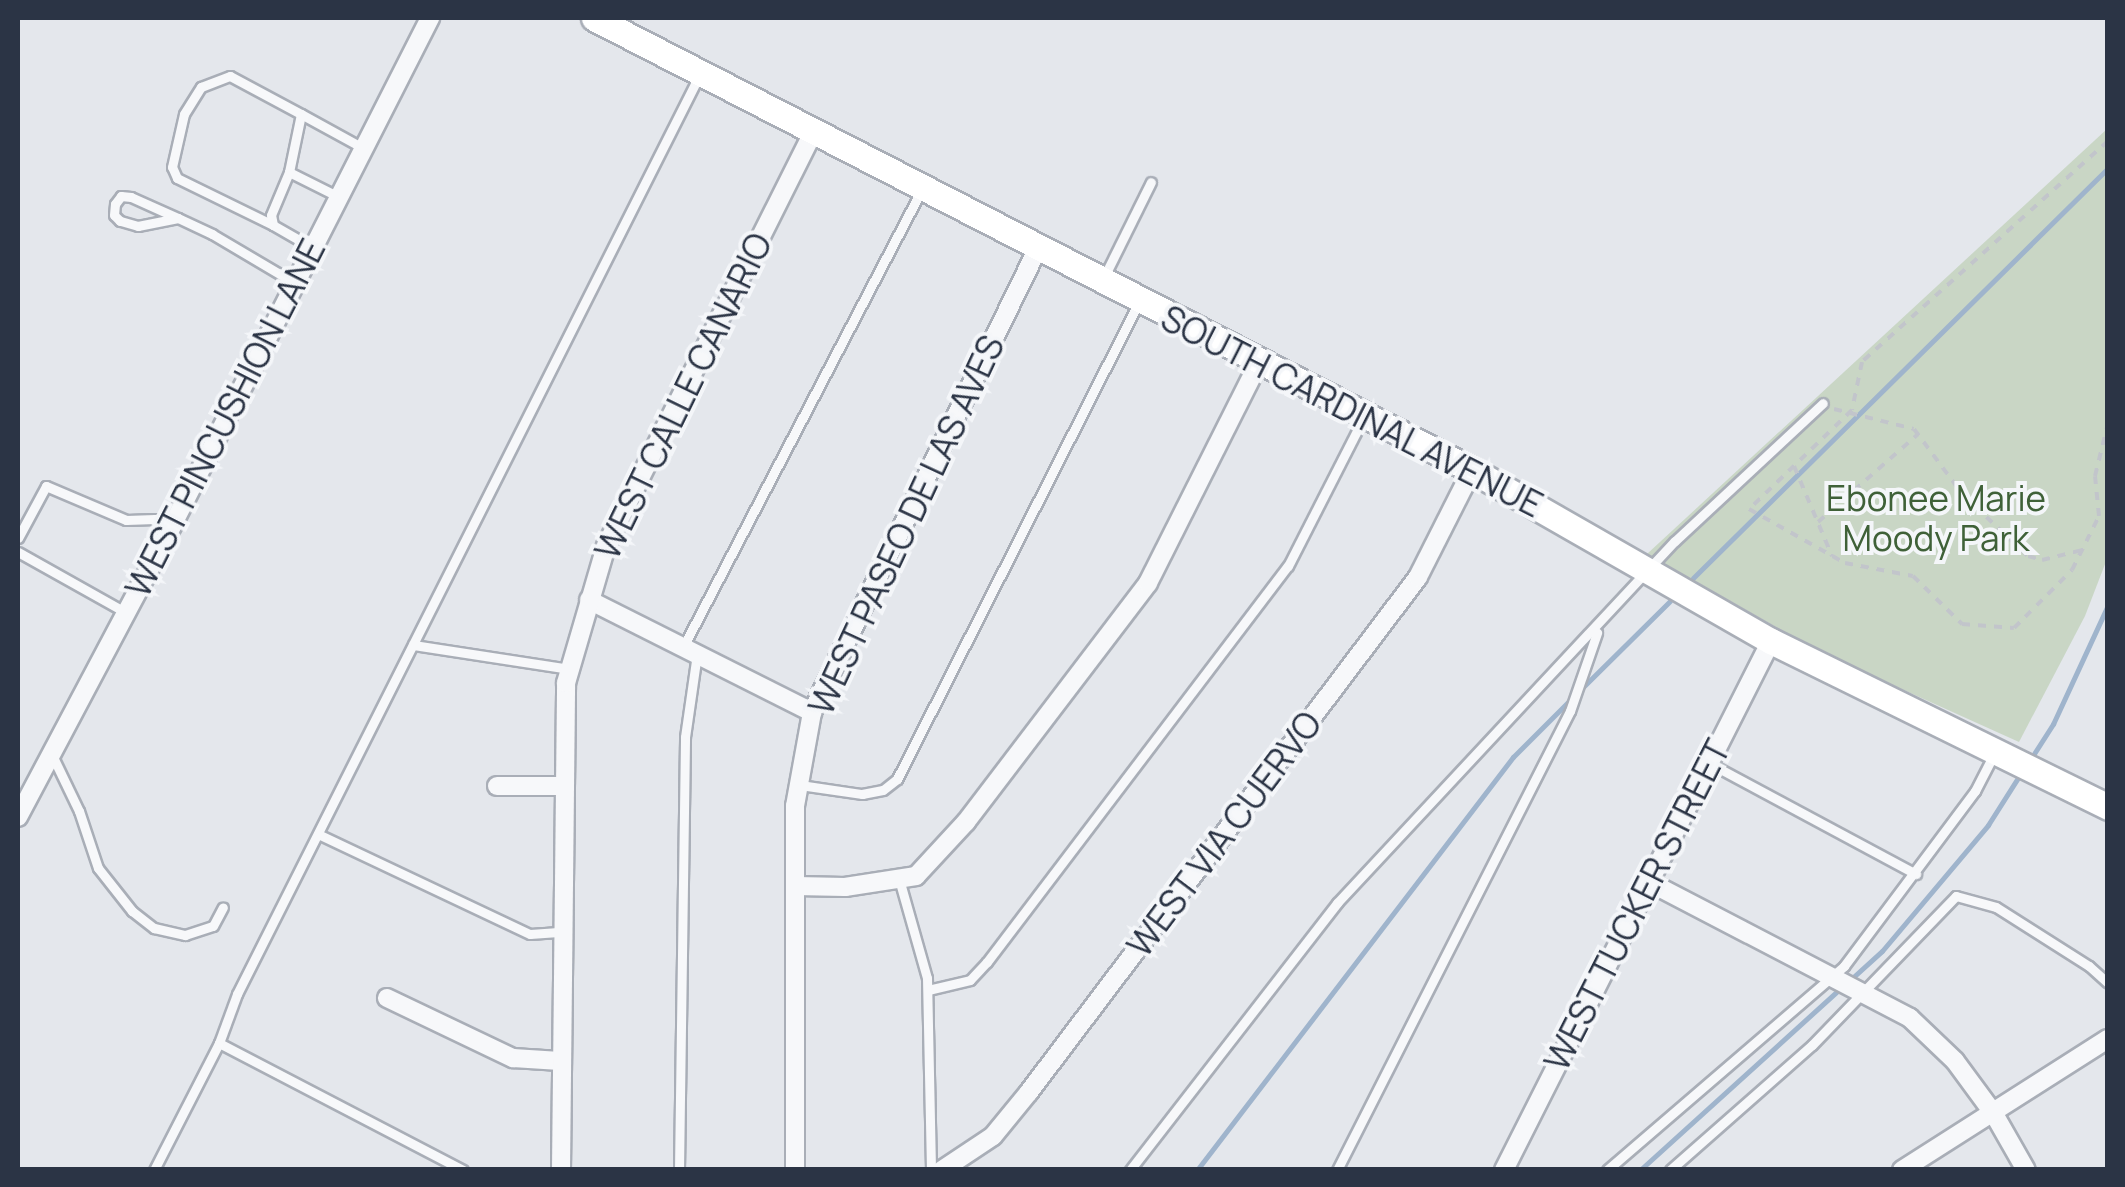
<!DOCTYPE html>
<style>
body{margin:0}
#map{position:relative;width:2125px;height:1187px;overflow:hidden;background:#e4e7ec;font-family:Manrope,sans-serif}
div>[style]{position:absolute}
.green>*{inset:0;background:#c9d6c5}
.stream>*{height:5px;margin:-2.5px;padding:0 2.5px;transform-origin:2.5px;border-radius:2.5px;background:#9fb4cc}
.path>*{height:4px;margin-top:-2px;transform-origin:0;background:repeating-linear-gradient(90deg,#c2c5cb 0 8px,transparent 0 16px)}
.roads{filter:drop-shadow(2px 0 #a9aeb7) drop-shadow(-2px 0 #a9aeb7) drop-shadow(0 2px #a9aeb7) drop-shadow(0 -2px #a9aeb7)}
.lane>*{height:9px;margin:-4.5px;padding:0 4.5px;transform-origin:4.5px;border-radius:4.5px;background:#f7f8fa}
.street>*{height:18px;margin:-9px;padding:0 9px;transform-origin:9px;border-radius:9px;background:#f7f8fa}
.secondary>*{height:25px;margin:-12.5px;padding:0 12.5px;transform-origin:12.5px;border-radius:12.5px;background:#fff}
span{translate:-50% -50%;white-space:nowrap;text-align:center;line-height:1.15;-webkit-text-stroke:8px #f4f6f9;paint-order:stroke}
.street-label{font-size:35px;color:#2b3445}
.park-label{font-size:35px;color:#3f6138}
.frame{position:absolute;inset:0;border:20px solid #2b3445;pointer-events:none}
</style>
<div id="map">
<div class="green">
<i style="clip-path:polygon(2107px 129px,2107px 559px,2085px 616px,2019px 742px,1824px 654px,1647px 554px)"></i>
</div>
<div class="stream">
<i style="left:1693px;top:578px;width:583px;rotate:-44.65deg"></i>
<i style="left:1579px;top:691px;width:128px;rotate:-44.7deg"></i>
<i style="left:2030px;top:760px;width:43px;rotate:-57.4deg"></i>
<i style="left:2053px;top:724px;width:131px;rotate:-65.2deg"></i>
<i style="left:1850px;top:980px;width:43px;rotate:-42.2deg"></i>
<i style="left:1882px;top:951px;width:165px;rotate:-49.9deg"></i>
<i style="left:1988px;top:825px;width:62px;rotate:-57.6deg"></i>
<i style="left:1197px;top:1170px;width:520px;rotate:-52.58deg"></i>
<i style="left:1513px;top:757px;width:82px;rotate:-45deg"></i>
<i style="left:1640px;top:1170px;width:273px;rotate:-42.2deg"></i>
</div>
<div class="path">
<i style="left:2108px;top:141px;width:331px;rotate:138.1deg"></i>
<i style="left:1862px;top:362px;width:49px;rotate:101.8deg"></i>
<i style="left:1852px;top:410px;width:143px;rotate:136.1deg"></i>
<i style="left:1749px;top:509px;width:110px;rotate:29.4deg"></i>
<i style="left:1845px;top:563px;width:69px;rotate:10.8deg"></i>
<i style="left:1913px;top:576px;width:69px;rotate:44.4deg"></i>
<i style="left:1962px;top:624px;width:52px;rotate:4.4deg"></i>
<i style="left:2014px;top:628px;width:82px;rotate:-45deg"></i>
<i style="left:2072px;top:570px;width:60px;rotate:-63.4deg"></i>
<i style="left:2099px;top:516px;width:40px;rotate:-95.7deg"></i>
<i style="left:2095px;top:476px;width:55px;rotate:-76.2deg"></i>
<i style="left:1834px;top:409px;width:82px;rotate:14deg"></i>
<i style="left:1914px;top:429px;width:82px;rotate:53.4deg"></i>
<i style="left:1963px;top:495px;width:89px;rotate:43.2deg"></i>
<i style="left:2028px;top:556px;width:15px;rotate:16deg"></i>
<i style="left:2042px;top:560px;width:41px;rotate:-14deg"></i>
<i style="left:1794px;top:466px;width:98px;rotate:67.1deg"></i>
<i style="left:1818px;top:522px;width:133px;rotate:-41.3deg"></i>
</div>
<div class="roads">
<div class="lane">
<i style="left:289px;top:172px;width:59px;rotate:-78.3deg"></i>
<i style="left:301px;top:114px;width:71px;rotate:28.7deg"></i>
<i style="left:178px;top:218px;width:41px;rotate:168.7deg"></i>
<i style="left:138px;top:226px;width:19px;rotate:-164deg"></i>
<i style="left:120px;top:221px;width:8px;rotate:-135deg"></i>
<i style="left:114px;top:215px;width:11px;rotate:-85deg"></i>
<i style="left:115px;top:204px;width:10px;rotate:-53deg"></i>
<i style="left:121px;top:196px;width:10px;rotate:6deg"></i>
<i style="left:131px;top:197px;width:51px;rotate:24.1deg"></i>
<i style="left:178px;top:218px;width:38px;rotate:25deg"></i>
<i style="left:212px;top:234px;width:96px;rotate:30.6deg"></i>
<i style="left:273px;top:225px;width:107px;rotate:-153.9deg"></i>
<i style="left:177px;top:178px;width:12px;rotate:-114deg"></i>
<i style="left:172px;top:167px;width:54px;rotate:-77.2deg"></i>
<i style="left:184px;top:114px;width:32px;rotate:-58deg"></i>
<i style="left:201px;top:87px;width:31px;rotate:-21deg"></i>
<i style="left:230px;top:76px;width:81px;rotate:28.2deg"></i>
<i style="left:313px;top:248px;width:46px;rotate:-150.1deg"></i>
<i style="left:273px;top:225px;width:10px;rotate:-101deg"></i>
<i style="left:271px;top:215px;width:47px;rotate:-67.3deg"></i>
<i style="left:289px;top:172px;width:56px;rotate:26.6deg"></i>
<i style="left:1103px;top:279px;width:108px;rotate:-63.7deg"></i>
<i style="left:18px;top:538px;width:59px;rotate:-61.7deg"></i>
<i style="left:46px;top:486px;width:87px;rotate:23deg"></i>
<i style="left:126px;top:520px;width:29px;rotate:-2deg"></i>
<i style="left:155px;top:519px;width:19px;rotate:16deg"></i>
<i style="left:18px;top:552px;width:123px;rotate:29.3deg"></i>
<i style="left:413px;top:645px;width:159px;rotate:8.7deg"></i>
<i style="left:683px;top:647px;width:517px;rotate:-62.44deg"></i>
<i style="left:52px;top:755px;width:62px;rotate:64.3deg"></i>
<i style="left:79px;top:811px;width:60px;rotate:71.6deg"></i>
<i style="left:98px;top:868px;width:55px;rotate:51.7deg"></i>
<i style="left:132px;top:911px;width:28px;rotate:38deg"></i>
<i style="left:154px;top:928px;width:32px;rotate:13deg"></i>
<i style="left:185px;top:935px;width:29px;rotate:-18deg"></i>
<i style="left:213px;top:926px;width:21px;rotate:-62deg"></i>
<i style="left:1709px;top:763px;width:235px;rotate:28.2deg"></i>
<i style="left:800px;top:785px;width:63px;rotate:8.3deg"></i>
<i style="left:862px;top:794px;width:21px;rotate:-11deg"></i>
<i style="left:883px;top:790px;width:18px;rotate:-38deg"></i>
<i style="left:897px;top:779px;width:533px;rotate:-63.1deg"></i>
<i style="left:318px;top:834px;width:234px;rotate:25.3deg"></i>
<i style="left:530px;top:934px;width:32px;rotate:-4deg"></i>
<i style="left:899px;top:879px;width:103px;rotate:74.2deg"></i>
<i style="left:927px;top:978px;width:192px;rotate:88.8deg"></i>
<i style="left:928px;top:990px;width:43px;rotate:-13.4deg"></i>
<i style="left:970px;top:980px;width:25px;rotate:-47deg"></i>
<i style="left:987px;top:962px;width:497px;rotate:-52.8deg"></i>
<i style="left:1288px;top:566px;width:167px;rotate:-63deg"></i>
<i style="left:219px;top:1043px;width:275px;rotate:27.5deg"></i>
<i style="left:154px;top:1170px;width:143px;rotate:-62.9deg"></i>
<i style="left:219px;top:1043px;width:52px;rotate:-69.8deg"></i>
<i style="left:237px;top:994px;width:1028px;rotate:-63.29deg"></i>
<i style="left:679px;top:1170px;width:433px;rotate:-89.2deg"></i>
<i style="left:685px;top:737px;width:84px;rotate:-81.8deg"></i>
<i style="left:1130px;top:1170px;width:338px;rotate:-52.2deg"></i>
<i style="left:1337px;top:903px;width:495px;rotate:-47deg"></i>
<i style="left:1675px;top:541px;width:202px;rotate:-43deg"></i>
<i style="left:1337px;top:1170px;width:515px;rotate:-63.09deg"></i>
<i style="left:1570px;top:711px;width:83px;rotate:-70.9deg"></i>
<i style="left:1607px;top:1170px;width:313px;rotate:-40.7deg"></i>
<i style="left:1844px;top:966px;width:219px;rotate:-53.2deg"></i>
<i style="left:1975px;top:791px;width:42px;rotate:-62.8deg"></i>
<i style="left:1670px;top:1170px;width:189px;rotate:-41.4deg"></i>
<i style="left:1812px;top:1045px;width:207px;rotate:-46deg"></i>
<i style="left:1956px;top:896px;width:41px;rotate:15.4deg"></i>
<i style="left:1996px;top:907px;width:110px;rotate:32.4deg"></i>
<i style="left:2089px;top:966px;width:25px;rotate:42deg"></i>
</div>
<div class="street">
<i style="left:589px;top:600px;width:250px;rotate:26.7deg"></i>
<i style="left:497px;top:786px;width:67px"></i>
<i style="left:18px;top:817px;width:331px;rotate:-62.1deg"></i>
<i style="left:173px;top:524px;width:568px;rotate:-63.07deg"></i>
<i style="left:1649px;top:882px;width:294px;rotate:27.5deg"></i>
<i style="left:1910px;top:1018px;width:62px;rotate:43.7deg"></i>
<i style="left:1955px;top:1061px;width:66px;rotate:53.7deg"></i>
<i style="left:1994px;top:1114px;width:64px;rotate:60.3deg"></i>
<i style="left:796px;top:886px;width:49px;rotate:1.2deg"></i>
<i style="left:845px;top:887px;width:72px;rotate:-8.8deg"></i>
<i style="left:916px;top:876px;width:74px;rotate:-47.2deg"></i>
<i style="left:966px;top:822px;width:300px;rotate:-52.7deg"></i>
<i style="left:1148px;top:583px;width:247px;rotate:-63.3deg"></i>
<i style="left:387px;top:998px;width:140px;rotate:25.5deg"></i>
<i style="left:513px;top:1058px;width:47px;rotate:3.7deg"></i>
<i style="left:561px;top:1170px;width:487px;rotate:-89.4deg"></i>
<i style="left:566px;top:683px;width:143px;rotate:-73.7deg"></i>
<i style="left:606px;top:546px;width:463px;rotate:-63.4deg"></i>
<i style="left:795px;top:1170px;width:364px;rotate:-90deg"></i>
<i style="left:795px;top:806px;width:96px;rotate:-79.7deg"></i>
<i style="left:812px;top:712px;width:516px;rotate:-64.03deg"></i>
<i style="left:942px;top:1170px;width:61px;rotate:-33.7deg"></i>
<i style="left:993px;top:1136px;width:57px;rotate:-50.7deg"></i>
<i style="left:1029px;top:1092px;width:645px;rotate:-52.93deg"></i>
<i style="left:1418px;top:577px;width:120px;rotate:-63.2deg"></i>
<i style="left:1504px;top:1170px;width:593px;rotate:-63.22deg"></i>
<i style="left:1902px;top:1170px;width:244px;rotate:-32.5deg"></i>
</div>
<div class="secondary">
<i style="left:594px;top:18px;width:988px;rotate:27.24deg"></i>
<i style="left:1472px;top:470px;width:344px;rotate:29.8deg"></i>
<i style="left:1771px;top:641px;width:376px;rotate:26.2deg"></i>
</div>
</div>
<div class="street-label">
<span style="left:683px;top:396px;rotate:-64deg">WEST CALLE CANARIO</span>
<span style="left:1352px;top:411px;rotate:27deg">SOUTH CARDINAL AVENUE</span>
<span style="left:225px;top:418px;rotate:-63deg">WEST PINCUSHION LANE</span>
<span style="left:906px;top:525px;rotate:-65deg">WEST PASEO DE LAS AVES</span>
<span style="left:1224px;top:834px;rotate:-53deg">WEST VIA CUERVO</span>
<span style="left:1637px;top:905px;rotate:-63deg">WEST TUCKER STREET</span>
</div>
<div class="park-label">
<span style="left:1936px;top:518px">Ebonee Marie<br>Moody Park</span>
</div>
<div class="frame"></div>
</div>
